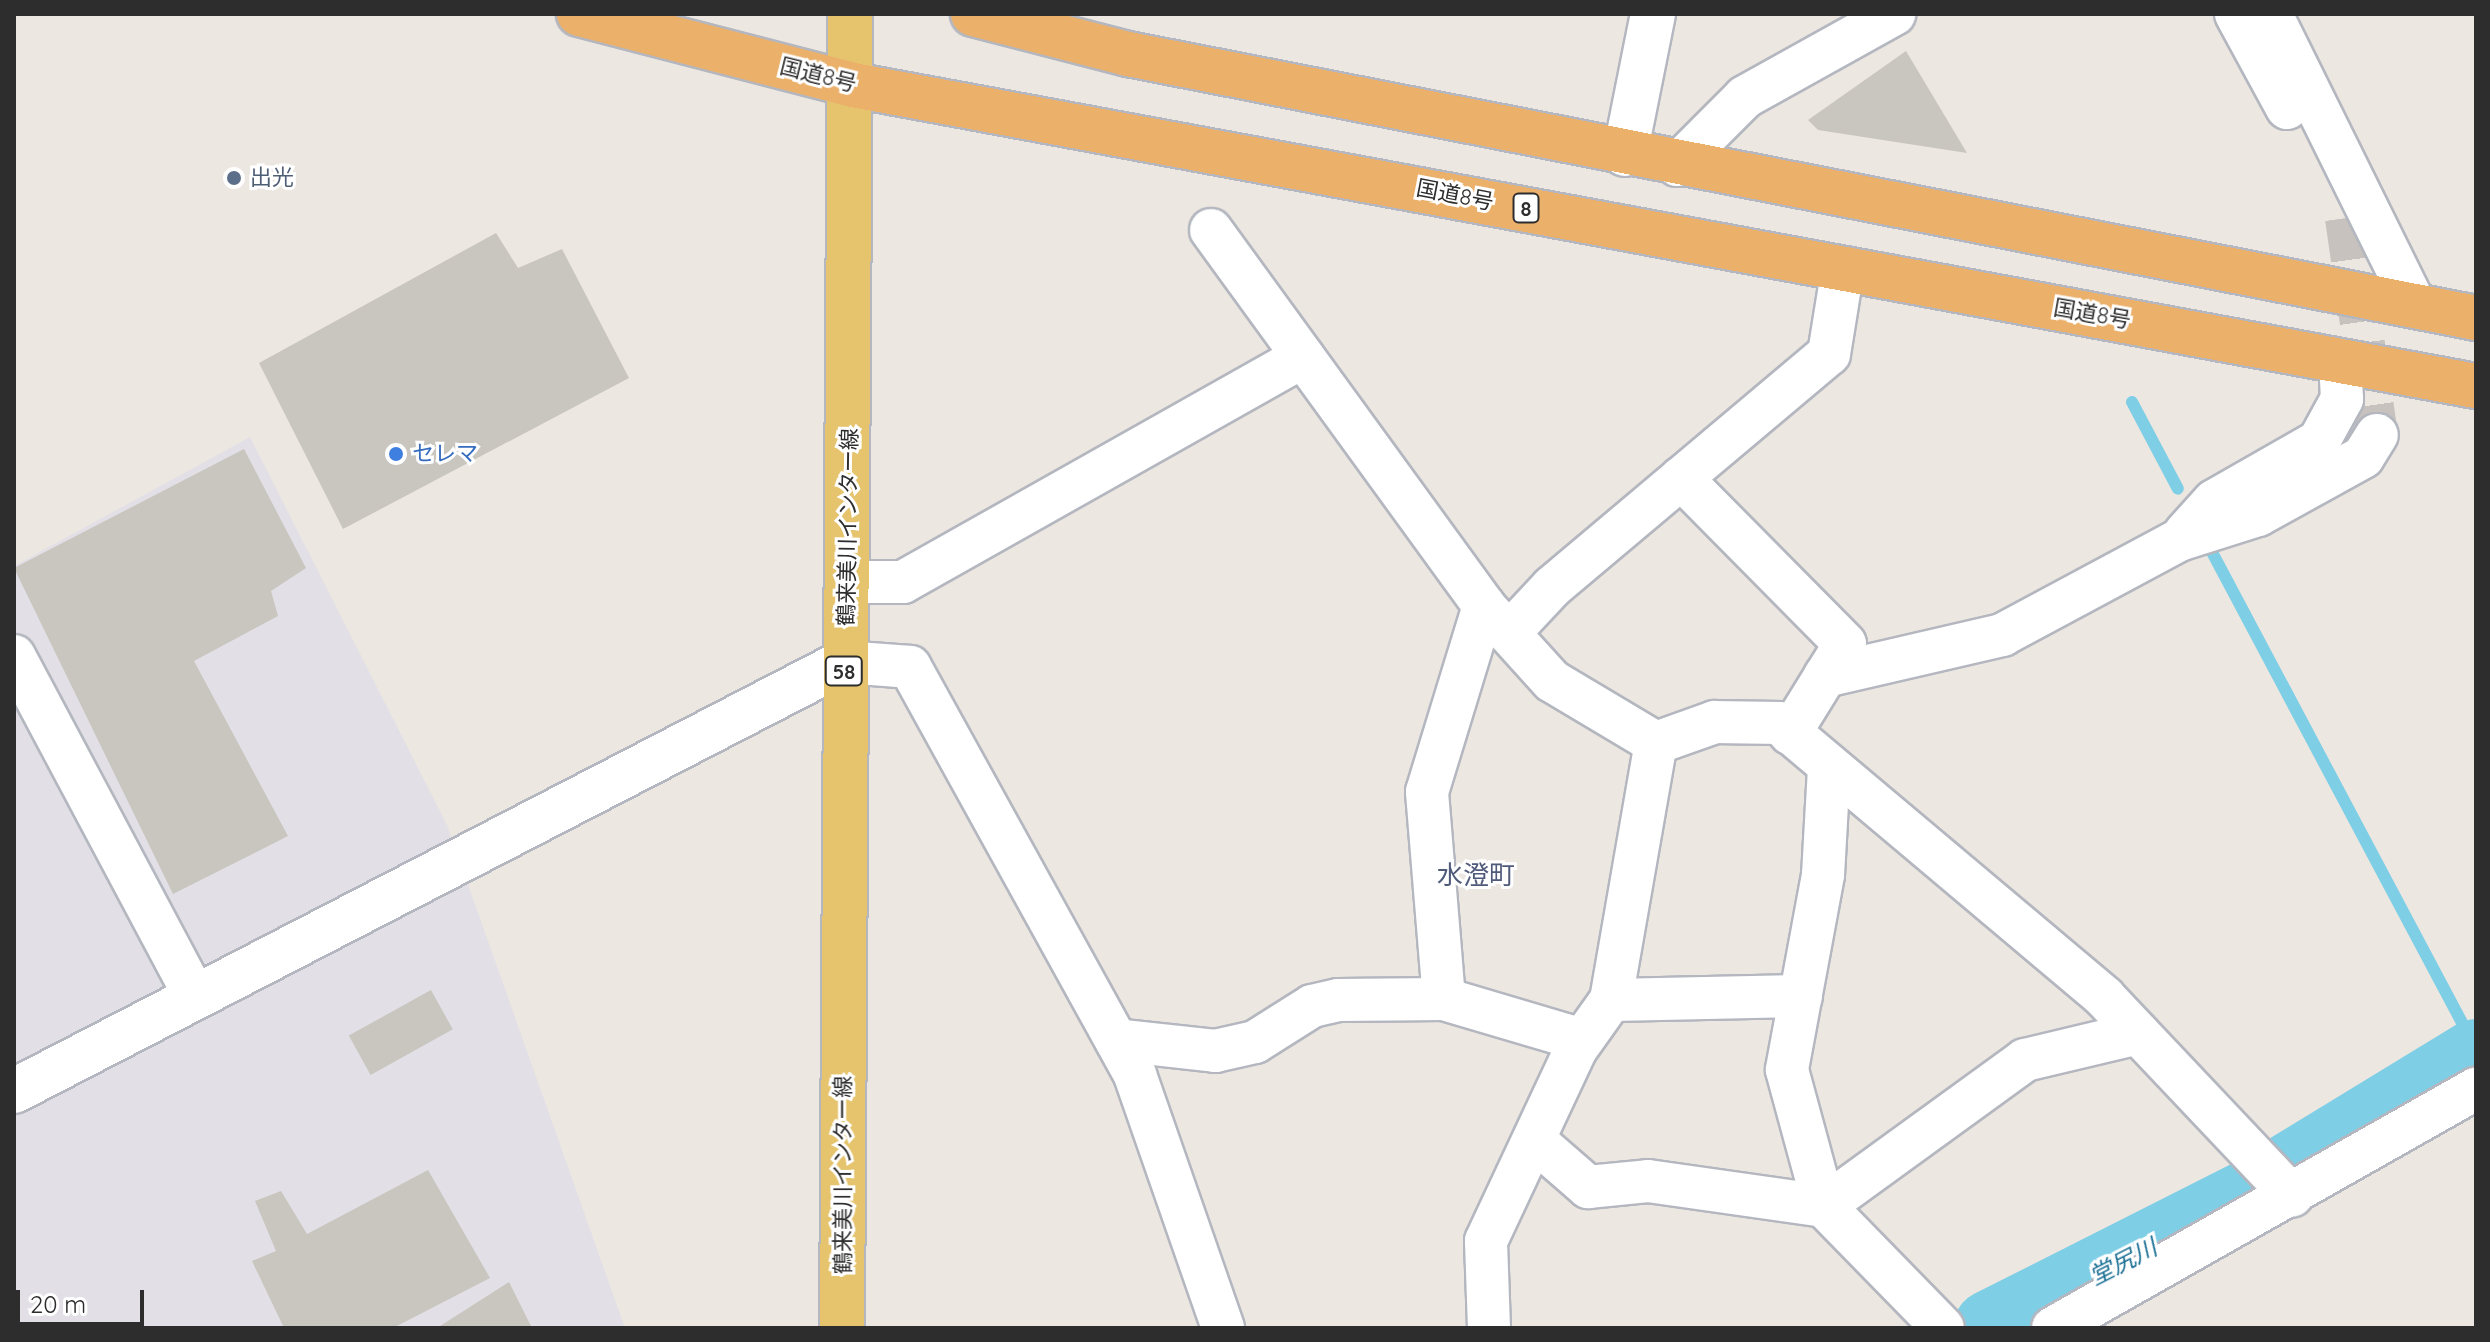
<!DOCTYPE html>
<meta charset="utf-8">
<style>
body{margin:0}
#map{position:relative;width:2490px;height:1342px;overflow:hidden;background:#ede7e1;font-family:Quicksand,"Noto Sans JP",sans-serif}
div>[style]{position:absolute}
.industrial>*{inset:0;background:#e2e0e6}
.stream>*{height:12px;margin:-6px;padding:0 6px;transform-origin:6px;border-radius:6px;background:#7ecee5}
.river>*{height:76px;margin:-38px;padding:0 38px;transform-origin:38px;border-radius:38px;background:#7ecee5}
.building>*{inset:0;background:#c9c5bf;transform-origin:0 0}
.minor-tunnel>*{height:42px;margin-top:-21px;transform-origin:0;background:repeating-linear-gradient(90deg,#c7c2bd 0 42px,transparent 0 63px)}
.roads{filter:drop-shadow(2px 0 #b4b7bf) drop-shadow(-2px 0 #b4b7bf) drop-shadow(0 2px #b4b7bf) drop-shadow(0 -2px #b4b7bf)}
.minor>*{height:42px;margin:-21px;padding:0 21px;transform-origin:21px;border-radius:21px;background:#fff}
.tertiary>*{height:44px;margin:-22px;padding:0 22px;transform-origin:22px;border-radius:22px;background:#fff}
.primary>*{height:44px;margin:-22px;padding:0 22px;transform-origin:22px;border-radius:22px;background:#e5c46d}
.trunk>*{height:44px;margin:-22px;padding:0 22px;transform-origin:22px;border-radius:22px;background:#ebb06a}
.dots>*{width:22px;height:22px;translate:-50% -50%;box-sizing:border-box;border:4px solid #fff;border-radius:50%}
span{translate:-50% -50%;white-space:nowrap;text-align:center;line-height:1.15;-webkit-text-stroke:6px #fff;paint-order:stroke}
.shield-label span{padding:2px 6px;background:#fff;border:2px solid;border-radius:6px;-webkit-text-stroke-width:0}
.shield-label{font-size:20px;color:#2d2d2d;font-weight:700}
.street-label{font-size:22px;color:#2d2d2d}
.service-label{font-size:22px;color:#4e5e75}
.left{translate:0 -50%;text-align:left}
.shop-label{font-size:22px;color:#366cbe}
.water-label{font-size:24px;color:#1a6f94;font-style:italic}
.quarter-label{font-size:26px;color:#505a7a}
.frame{position:absolute;inset:0;border:16px solid #2d2d2d;pointer-events:none}
.scale{position:absolute;left:16px;top:1290px;width:128px;height:36px;box-sizing:border-box;border:4px solid #2d2d2d;border-top:0;padding-left:10px;font-size:24px;line-height:28px;white-space:nowrap;color:#2d2d2d;-webkit-text-stroke:6px #fff;paint-order:stroke}
</style>
<div id="map">
<div class="industrial">
<i style="clip-path:polygon(250px 437px,447px 825px,625px 1328px,14px 1328px,14px 566px)"></i>
</div>
<div class="stream">
<i style="left:2132px;top:402px;width:98px;rotate:62.1deg"></i>
<i style="left:2213px;top:554px;width:561px;rotate:62.02deg"></i>
</div>
<div class="river">
<i style="left:2291px;top:1170px;width:217px;rotate:-31.4deg"></i>
<i style="left:1991px;top:1328px;width:295px;rotate:-26.8deg"></i>
</div>
<div class="building">
<i style="clip-path:polygon(1906px 51px,1967px 153px,1818px 130px,1808px 120px)"></i>
<i style="clip-path:polygon(496px 233px,518px 268px,562px 249px,629px 378px,343px 529px,259px 363px)"></i>
<i style="clip-path:polygon(244px 449px,306px 568px,271px 591px,278px 616px,194px 661px,288px 836px,173px 894px,14px 568px)"></i>
<i style="left:431px;top:990px;width:45px;height:94px;rotate:61deg"></i>
<i style="clip-path:polygon(428px 1170px,490px 1278px,393px 1328px,284px 1328px,252px 1261px,276px 1251px,255px 1201px,281px 1191px,307px 1234px)"></i>
<i style="clip-path:polygon(509px 1282px,532px 1328px,437px 1328px)"></i>
</div>
<div class="minor-tunnel">
<i style="left:2346px;top:218px;width:219px;rotate:81.9deg"></i>
</div>
<div class="roads">
<div class="minor">
<i style="left:2236px;top:14px;width:107px;rotate:61.5deg"></i>
<i style="left:2271px;top:14px;width:326px;rotate:63.7deg"></i>
<i style="left:1677px;top:165px;width:96px;rotate:-45deg"></i>
<i style="left:1745px;top:97px;width:171px;rotate:-29.1deg"></i>
<i style="left:1211px;top:230px;width:465px;rotate:54deg"></i>
<i style="left:1484px;top:606px;width:101px;rotate:47.8deg"></i>
<i style="left:1552px;top:681px;width:121px;rotate:30.8deg"></i>
<i style="left:1681px;top:478px;width:233px;rotate:45.3deg"></i>
<i style="left:1845px;top:644px;width:105px;rotate:121.7deg"></i>
<i style="left:2185px;top:533px;width:43px;rotate:-47.8deg"></i>
<i style="left:2214px;top:501px;width:121px;rotate:-29.7deg"></i>
<i style="left:2319px;top:441px;width:48px;rotate:-61.3deg"></i>
<i style="left:2342px;top:399px;width:39px;rotate:-93deg"></i>
<i style="left:851px;top:582px;width:52px"></i>
<i style="left:903px;top:582px;width:459px;rotate:-29.4deg"></i>
<i style="left:1509px;top:633px;width:63px;rotate:-46.9deg"></i>
<i style="left:1552px;top:587px;width:362px;rotate:-40.1deg"></i>
<i style="left:1829px;top:354px;width:87px;rotate:-80.8deg"></i>
<i style="left:14px;top:656px;width:387px;rotate:62deg"></i>
<i style="left:844px;top:662px;width:66px;rotate:4.3deg"></i>
<i style="left:910px;top:667px;width:466px;rotate:61.1deg"></i>
<i style="left:1135px;top:1075px;width:268px;rotate:70.8deg"></i>
<i style="left:1825px;top:676px;width:182px;rotate:-13deg"></i>
<i style="left:2002px;top:635px;width:201px;rotate:-28.2deg"></i>
<i style="left:2179px;top:540px;width:83px;rotate:-17.6deg"></i>
<i style="left:2258px;top:515px;width:120px;rotate:-28.9deg"></i>
<i style="left:2363px;top:457px;width:26px;rotate:-58deg"></i>
<i style="left:1656px;top:743px;width:63px;rotate:-19.6deg"></i>
<i style="left:1715px;top:722px;width:64px;rotate:0.9deg"></i>
<i style="left:1779px;top:723px;width:426px;rotate:40.1deg"></i>
<i style="left:2105px;top:998px;width:272px;rotate:46.6deg"></i>
<i style="left:1829px;top:768px;width:107px;rotate:93.2deg"></i>
<i style="left:1823px;top:875px;width:198px;rotate:100.5deg"></i>
<i style="left:1787px;top:1070px;width:141px;rotate:74.8deg"></i>
<i style="left:1824px;top:1206px;width:170px;rotate:45.7deg"></i>
<i style="left:1444px;top:999px;width:208px;rotate:-94.7deg"></i>
<i style="left:1427px;top:792px;width:195px;rotate:-73deg"></i>
<i style="left:1611px;top:1000px;width:190px;rotate:-1.2deg"></i>
<i style="left:1116px;top:1040px;width:100px;rotate:6.3deg"></i>
<i style="left:1215px;top:1051px;width:41px;rotate:-12.7deg"></i>
<i style="left:1255px;top:1042px;width:67px;rotate:-32.3deg"></i>
<i style="left:1312px;top:1006px;width:27px;rotate:-13deg"></i>
<i style="left:1338px;top:1000px;width:106px;rotate:-0.5deg"></i>
<i style="left:1444px;top:999px;width:144px;rotate:16.5deg"></i>
<i style="left:1534px;top:1140px;width:72px;rotate:41deg"></i>
<i style="left:1588px;top:1187px;width:60px;rotate:-5.7deg"></i>
<i style="left:1648px;top:1181px;width:178px;rotate:8.1deg"></i>
<i style="left:1824px;top:1206px;width:248px;rotate:-36deg"></i>
<i style="left:2025px;top:1060px;width:116px;rotate:-13.4deg"></i>
<i style="left:1489px;top:1328px;width:87px;rotate:-92deg"></i>
<i style="left:1486px;top:1241px;width:212px;rotate:-64.9deg"></i>
<i style="left:1576px;top:1049px;width:60px;rotate:-54.5deg"></i>
<i style="left:1611px;top:1000px;width:261px;rotate:-80.1deg"></i>
<i style="left:2053px;top:1328px;width:486px;rotate:-29.5deg"></i>
</div>
<div class="tertiary">
<i style="left:1625px;top:154px;width:143px;rotate:-78.7deg"></i>
<i style="left:14px;top:1091px;width:934px;rotate:-27.33deg"></i>
</div>
<div class="primary">
<i style="left:842px;top:1328px;width:1314px;rotate:-89.65deg"></i>
</div>
<div class="trunk">
<i style="left:579px;top:14px;width:283px;rotate:14.5deg"></i>
<i style="left:853px;top:85px;width:1651px;rotate:10.51deg"></i>
<i style="left:973px;top:14px;width:160px;rotate:14.5deg"></i>
<i style="left:1128px;top:54px;width:1374px;rotate:11.08deg"></i>
</div>
</div>
<div class="dots">
<i style="left:234px;top:178px;background:#5c6f8a"></i>
<i style="left:396px;top:454px;background:#3f7fe0"></i>
</div>
<div class="shield-label">
<span style="left:1526px;top:208px">8</span>
<span style="left:844px;top:671px">58</span>
</div>
<div class="street-label">
<span style="left:818px;top:75px;rotate:14deg">国道8号</span>
<span style="left:1455px;top:195px;rotate:11deg">国道8号</span>
<span style="left:2092px;top:314px;rotate:10deg">国道8号</span>
<span style="left:848px;top:527px;rotate:-89deg">鶴来美川インター線</span>
<span style="left:843px;top:1175px;rotate:-90deg">鶴来美川インター線</span>
</div>
<div class="service-label">
<span class="left" style="left:250px;top:178px">出光</span>
</div>
<div class="shop-label">
<span class="left" style="left:412px;top:454px">セレマ</span>
</div>
<div class="water-label">
<span style="left:2123px;top:1262px;rotate:-27deg">堂尻川</span>
</div>
<div class="quarter-label">
<span style="left:1476px;top:875px">水澄町</span>
</div>
<div class="frame"></div>
<div class="scale">20 m</div>
</div>
